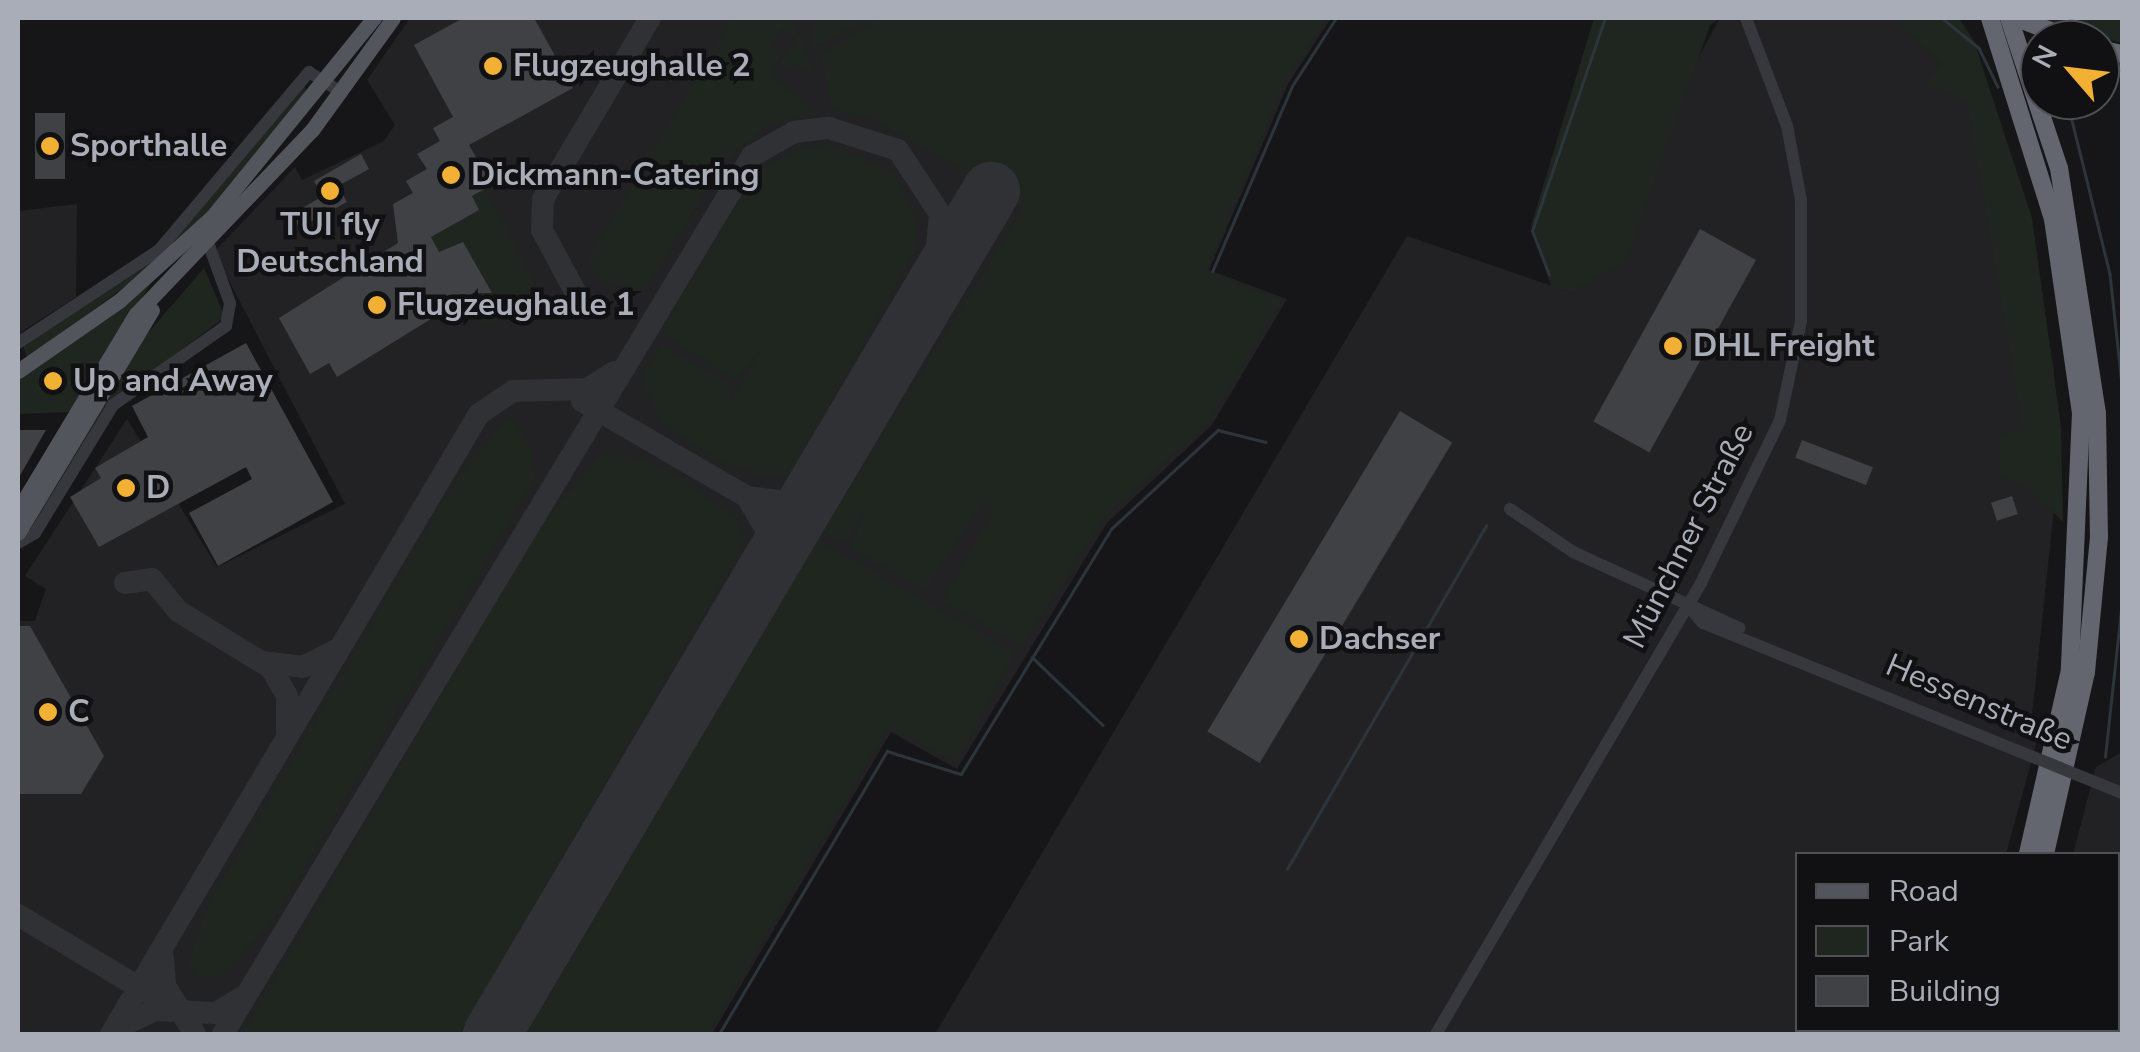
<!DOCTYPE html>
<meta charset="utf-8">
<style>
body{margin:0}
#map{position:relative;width:2140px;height:1052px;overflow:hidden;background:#161618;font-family:"Nunito Sans",sans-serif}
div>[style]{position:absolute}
.built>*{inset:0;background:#222225}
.green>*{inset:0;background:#1e261f}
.stream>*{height:2.5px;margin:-1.25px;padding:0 1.25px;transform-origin:1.25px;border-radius:1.25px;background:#2c353c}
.taxiway>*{height:22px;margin:-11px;padding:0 11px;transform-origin:11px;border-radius:11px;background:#303135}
.runway>*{height:58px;margin:-29px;padding:0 29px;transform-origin:29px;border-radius:29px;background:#303135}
.building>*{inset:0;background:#404145;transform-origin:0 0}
.minor>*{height:12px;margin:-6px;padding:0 6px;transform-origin:6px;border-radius:6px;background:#37383d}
.major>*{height:15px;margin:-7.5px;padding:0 7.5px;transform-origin:7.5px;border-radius:7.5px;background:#53555c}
.highway>*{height:18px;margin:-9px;padding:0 9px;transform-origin:9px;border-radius:9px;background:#63666e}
.minor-bridge>*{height:12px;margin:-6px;padding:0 6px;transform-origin:6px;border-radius:6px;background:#37383d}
.dots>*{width:28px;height:28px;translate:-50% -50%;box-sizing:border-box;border:5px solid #111113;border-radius:50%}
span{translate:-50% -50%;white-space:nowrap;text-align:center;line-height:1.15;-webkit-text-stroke:9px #111113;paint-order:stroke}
.poi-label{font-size:32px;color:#a8adb8;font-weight:700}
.left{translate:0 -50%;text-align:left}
.street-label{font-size:32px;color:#a8adb8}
.frame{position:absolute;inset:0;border:20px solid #a8adb8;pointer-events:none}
.legend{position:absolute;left:1795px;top:852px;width:325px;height:180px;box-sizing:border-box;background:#111113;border:2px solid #4d4f55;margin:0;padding:12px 18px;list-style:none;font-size:30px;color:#a8adb8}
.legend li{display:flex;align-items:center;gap:20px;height:50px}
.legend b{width:50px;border:2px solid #4d4f55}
.north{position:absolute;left:2020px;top:20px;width:100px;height:100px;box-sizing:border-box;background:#111113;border:2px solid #4d4f55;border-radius:50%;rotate:298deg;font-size:28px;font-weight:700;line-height:40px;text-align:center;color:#a8adb8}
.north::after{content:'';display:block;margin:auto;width:35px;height:45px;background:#f2b134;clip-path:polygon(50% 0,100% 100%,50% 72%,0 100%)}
</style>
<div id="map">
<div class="built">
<i style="clip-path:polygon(410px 18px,1331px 18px,1288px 84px,1209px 270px,1287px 299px,1212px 425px,1107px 523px,957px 769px,891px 732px,712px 1034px,18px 1034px,18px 621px,35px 621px,46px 589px,25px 576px,127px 419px,217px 567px,345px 504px,214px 252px,295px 167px,302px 180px,384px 141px,395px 125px,367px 80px)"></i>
<i style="clip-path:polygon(1720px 18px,1942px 18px,2030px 222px,2054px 371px,2056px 489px,2030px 734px,2038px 737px,2006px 854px,1798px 854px,1798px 1030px,1935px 1034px,935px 1034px,1407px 236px,1570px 292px)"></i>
<i style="clip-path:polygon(77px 204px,76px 297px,18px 334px,18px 211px)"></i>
<i style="clip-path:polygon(2122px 752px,2122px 1034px,2008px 1034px,2118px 1030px,2118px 854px,2073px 854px,2096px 767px)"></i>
</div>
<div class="green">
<i style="clip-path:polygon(732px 18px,793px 18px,815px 76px,799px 65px,777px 69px,797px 38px,782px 28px,770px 46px,780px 53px,772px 74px,815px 113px,764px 127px,725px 161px,644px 292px,604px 282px,587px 261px)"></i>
<i style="clip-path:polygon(814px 18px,868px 18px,814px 48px)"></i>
<i style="clip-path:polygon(879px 18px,1326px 18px,1283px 85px,1206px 272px,1282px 300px,1209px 421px,1104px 517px,1021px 647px,942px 601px,993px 510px,984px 503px,925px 589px,850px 549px,871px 500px,844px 544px,823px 532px,1024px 207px,1010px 199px,1015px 189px,982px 169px,976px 179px,878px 121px,832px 109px,821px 55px)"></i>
<i style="clip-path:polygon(1594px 18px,1720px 18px,1710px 25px,1625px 263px,1570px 292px,1551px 286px,1531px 226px)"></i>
<i style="clip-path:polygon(1894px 18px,1959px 18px,1974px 41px,2032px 218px,2061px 427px,2063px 522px,2031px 490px,1999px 476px,2000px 434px,2023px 430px,1967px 101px,1924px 84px,1943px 64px)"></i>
<i style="clip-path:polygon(2034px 18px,2122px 18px,2122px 43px,2042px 21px)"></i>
<i style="clip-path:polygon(304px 86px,310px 97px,174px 251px,27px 358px,23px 345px,167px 247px)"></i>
<i style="clip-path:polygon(829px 144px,894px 172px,917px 219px,917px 248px,791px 472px,769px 479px,714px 459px,659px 420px,641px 377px,661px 344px,730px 384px,729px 405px,763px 348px,734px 380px,661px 332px,754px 175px,798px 148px)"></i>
<i style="clip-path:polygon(486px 188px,535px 284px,520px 316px,483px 327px,458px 309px,431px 237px,479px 210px,472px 196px)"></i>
<i style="clip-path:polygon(204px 268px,225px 317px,105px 407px,26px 535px,142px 340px)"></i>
<i style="clip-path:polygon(152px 282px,69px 412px,18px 414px,18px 375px)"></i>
<i style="clip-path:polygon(510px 415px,531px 449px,535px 478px,278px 913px,223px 976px,196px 978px,188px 962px,212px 897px,456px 479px)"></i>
<i style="clip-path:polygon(601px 455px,636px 457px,685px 480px,736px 517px,745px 543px,459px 1034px,242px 1034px,543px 522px)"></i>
<i style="clip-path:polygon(818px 540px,1015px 652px,956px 763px,889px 726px,708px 1034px,527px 1034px)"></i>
</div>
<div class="stream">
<i style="left:1942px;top:18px;width:48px;rotate:39deg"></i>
<i style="left:1979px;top:48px;width:43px;rotate:64deg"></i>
<i style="left:2067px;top:100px;width:179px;rotate:76.1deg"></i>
<i style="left:2110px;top:274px;width:112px;rotate:83.8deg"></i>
<i style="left:1212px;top:272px;width:202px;rotate:-66.7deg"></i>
<i style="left:1292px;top:86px;width:81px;rotate:-57.1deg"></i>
<i style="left:1549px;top:275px;width:47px;rotate:-111.1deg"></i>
<i style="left:1532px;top:231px;width:225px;rotate:-71.1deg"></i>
<i style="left:1032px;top:657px;width:98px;rotate:43.8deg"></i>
<i style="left:2105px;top:757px;width:157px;rotate:-83.8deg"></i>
<i style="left:1287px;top:869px;width:397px;rotate:-59.9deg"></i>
<i style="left:719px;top:1034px;width:329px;rotate:-59.3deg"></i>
<i style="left:887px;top:751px;width:77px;rotate:17.3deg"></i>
<i style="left:961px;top:774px;width:287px;rotate:-58.5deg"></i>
<i style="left:1111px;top:529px;width:146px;rotate:-42.8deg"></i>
<i style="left:1218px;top:430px;width:49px;rotate:14deg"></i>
</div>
<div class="taxiway">
<i style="left:584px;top:308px;width:89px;rotate:-118.3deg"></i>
<i style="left:542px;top:230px;width:31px;rotate:-88deg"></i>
<i style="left:543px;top:199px;width:210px;rotate:-59.4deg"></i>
<i style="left:582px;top:401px;width:191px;rotate:30.2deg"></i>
<i style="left:760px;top:582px;width:44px;rotate:-74.1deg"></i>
<i style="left:772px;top:540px;width:50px;rotate:-120.2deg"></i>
<i style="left:747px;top:497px;width:40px;rotate:7.1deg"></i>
<i style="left:787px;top:502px;width:45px;rotate:-36.9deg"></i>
<i style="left:125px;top:583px;width:27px;rotate:-8deg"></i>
<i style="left:152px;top:579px;width:41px;rotate:50.9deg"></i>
<i style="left:178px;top:611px;width:109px;rotate:31.5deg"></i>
<i style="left:271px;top:668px;width:32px;rotate:60deg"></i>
<i style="left:287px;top:696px;width:38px;rotate:90deg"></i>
<i style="left:263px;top:662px;width:40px;rotate:7.1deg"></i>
<i style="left:303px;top:667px;width:36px;rotate:-27deg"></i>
<i style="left:18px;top:915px;width:189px;rotate:30.9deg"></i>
<i style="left:162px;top:949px;width:37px;rotate:85deg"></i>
<i style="left:165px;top:986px;width:57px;rotate:58deg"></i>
<i style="left:117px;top:1028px;width:42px;rotate:-25.3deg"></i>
<i style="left:155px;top:1010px;width:61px;rotate:2.8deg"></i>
<i style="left:216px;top:1013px;width:33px;rotate:-31deg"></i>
<i style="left:111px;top:1034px;width:721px;rotate:-59.31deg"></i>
<i style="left:479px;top:414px;width:41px;rotate:-34.1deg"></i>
<i style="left:513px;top:391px;width:74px;rotate:-1.5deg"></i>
<i style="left:587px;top:389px;width:32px;rotate:-32deg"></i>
<i style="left:223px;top:1034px;width:1025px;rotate:-58.93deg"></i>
<i style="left:752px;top:156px;width:48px;rotate:-29.7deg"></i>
<i style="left:794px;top:132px;width:35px;rotate:-7deg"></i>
<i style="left:829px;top:128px;width:72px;rotate:17.7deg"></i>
<i style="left:898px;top:150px;width:77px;rotate:56.7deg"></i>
<i style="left:940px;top:214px;width:75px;rotate:95.3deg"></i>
</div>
<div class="runway">
<i style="left:492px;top:1034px;width:980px;rotate:-59.38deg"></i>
</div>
<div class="building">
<i style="clip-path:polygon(463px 18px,534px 18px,573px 88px,469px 145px,492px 185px,472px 196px,479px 210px,431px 237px,439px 252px,463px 242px,492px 293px,473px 293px,337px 377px,329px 363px,310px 374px,279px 318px,398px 243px,393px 204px,413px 193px,406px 181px,427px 169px,417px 154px,440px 141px,433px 128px,453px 117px,414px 45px)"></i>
<i style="left:35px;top:113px;width:30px;height:66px"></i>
<i style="clip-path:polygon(361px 154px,369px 169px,338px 186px,347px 202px,299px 228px,292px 214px,323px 196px,314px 181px)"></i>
<i style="left:1700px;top:229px;width:64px;height:220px;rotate:29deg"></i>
<i style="clip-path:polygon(246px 343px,333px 502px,218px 566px,189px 513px,252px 479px,246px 467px,99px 547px,70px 497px,101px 478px,95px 468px,148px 437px,132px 406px)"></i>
<i style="left:1400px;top:411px;width:61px;height:374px;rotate:31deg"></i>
<i style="clip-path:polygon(18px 430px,46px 430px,18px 479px)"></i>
<i style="left:1802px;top:440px;width:76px;height:19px;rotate:21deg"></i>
<i style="left:2012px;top:496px;width:19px;height:22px;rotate:72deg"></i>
<i style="clip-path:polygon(18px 626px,30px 626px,104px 756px,81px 794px,18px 794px)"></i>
</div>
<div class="minor">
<i style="left:18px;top:343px;width:169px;rotate:-33.4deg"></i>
<i style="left:159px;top:250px;width:233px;rotate:-49.9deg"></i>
<i style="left:309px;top:72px;width:39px;rotate:32deg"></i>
<i style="left:1510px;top:509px;width:76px;rotate:34.3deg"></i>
<i style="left:1573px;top:552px;width:183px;rotate:24.5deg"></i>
<i style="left:18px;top:543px;width:20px;rotate:-30deg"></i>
<i style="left:35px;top:533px;width:150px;rotate:-58.6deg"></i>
<i style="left:113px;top:405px;width:138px;rotate:-35deg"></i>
<i style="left:226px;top:326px;width:23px;rotate:-80deg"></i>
<i style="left:230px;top:303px;width:67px;rotate:-110.1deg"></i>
<i style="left:1688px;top:606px;width:23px;rotate:49deg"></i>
<i style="left:1703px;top:623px;width:365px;rotate:22.1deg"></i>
<i style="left:2080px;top:776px;width:45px;rotate:22deg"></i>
<i style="left:1436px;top:1034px;width:523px;rotate:-59.56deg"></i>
<i style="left:1701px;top:583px;width:181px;rotate:-64.1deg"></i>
<i style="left:1780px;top:420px;width:101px;rotate:-78deg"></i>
<i style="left:1801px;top:321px;width:121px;rotate:-90deg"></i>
<i style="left:1801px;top:200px;width:75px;rotate:-100.7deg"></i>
<i style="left:1787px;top:126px;width:116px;rotate:-110.8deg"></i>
</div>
<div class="major">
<i style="left:18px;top:371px;width:124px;rotate:-34.8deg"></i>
<i style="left:120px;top:300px;width:124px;rotate:-42.1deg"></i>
<i style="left:212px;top:217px;width:257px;rotate:-50.9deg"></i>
<i style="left:18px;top:510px;width:229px;rotate:-59deg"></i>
<i style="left:136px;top:314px;width:255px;rotate:-46.3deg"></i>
<i style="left:312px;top:130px;width:138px;rotate:-54.1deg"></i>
<i style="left:18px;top:533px;width:260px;rotate:-59deg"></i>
</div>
<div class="highway">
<i style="left:1990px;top:18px;width:211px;rotate:72.6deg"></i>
<i style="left:2053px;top:219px;width:196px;rotate:81.8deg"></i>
<i style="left:2081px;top:413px;width:257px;rotate:92.5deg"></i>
<i style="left:2070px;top:670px;width:189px;rotate:102.9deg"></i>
<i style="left:2009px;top:18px;width:158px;rotate:71.6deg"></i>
<i style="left:2059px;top:168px;width:248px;rotate:81.2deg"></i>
<i style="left:2097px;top:413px;width:124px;rotate:89.1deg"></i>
<i style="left:2099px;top:537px;width:136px;rotate:95.5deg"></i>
<i style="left:2086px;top:672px;width:187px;rotate:102.7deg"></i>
<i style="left:2017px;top:18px;width:61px;rotate:21.1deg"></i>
<i style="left:2100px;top:49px;width:23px;rotate:13deg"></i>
<i style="left:1959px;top:1034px;width:4px;rotate:-63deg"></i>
<i style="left:1977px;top:1034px;width:4px;rotate:-63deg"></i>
</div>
<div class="minor-bridge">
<i style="left:2041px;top:760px;width:42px;rotate:22.3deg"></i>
</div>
<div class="dots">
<i style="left:493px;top:66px;background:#f2b134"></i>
<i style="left:50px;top:146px;background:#f2b134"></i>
<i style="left:451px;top:175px;background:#f2b134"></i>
<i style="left:330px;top:191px;background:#f2b134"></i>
<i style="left:377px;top:305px;background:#f2b134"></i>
<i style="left:1673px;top:346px;background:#f2b134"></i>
<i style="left:53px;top:381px;background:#f2b134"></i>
<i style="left:126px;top:488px;background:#f2b134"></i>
<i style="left:1299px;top:639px;background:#f2b134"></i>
<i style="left:48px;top:712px;background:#f2b134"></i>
</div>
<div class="poi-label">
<span class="left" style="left:513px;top:66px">Flugzeughalle 2</span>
<span class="left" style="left:70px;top:146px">Sporthalle</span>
<span class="left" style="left:471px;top:175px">Dickmann-Catering</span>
<span style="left:330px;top:244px">TUI fly<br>Deutschland</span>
<span class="left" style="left:397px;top:305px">Flugzeughalle 1</span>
<span class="left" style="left:1693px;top:346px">DHL Freight</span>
<span class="left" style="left:73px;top:381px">Up and Away</span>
<span class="left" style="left:146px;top:488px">D</span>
<span class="left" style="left:1319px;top:639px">Dachser</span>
<span class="left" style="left:68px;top:712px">C</span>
</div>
<div class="street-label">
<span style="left:1689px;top:536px;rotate:-63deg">Münchner Straße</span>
<span style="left:1979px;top:703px;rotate:23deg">Hessenstraße</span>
</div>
<div class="frame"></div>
<ul class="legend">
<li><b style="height:12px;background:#53555c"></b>Road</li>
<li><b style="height:28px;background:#1e261f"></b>Park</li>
<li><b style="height:28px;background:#404145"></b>Building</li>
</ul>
<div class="north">N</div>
</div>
